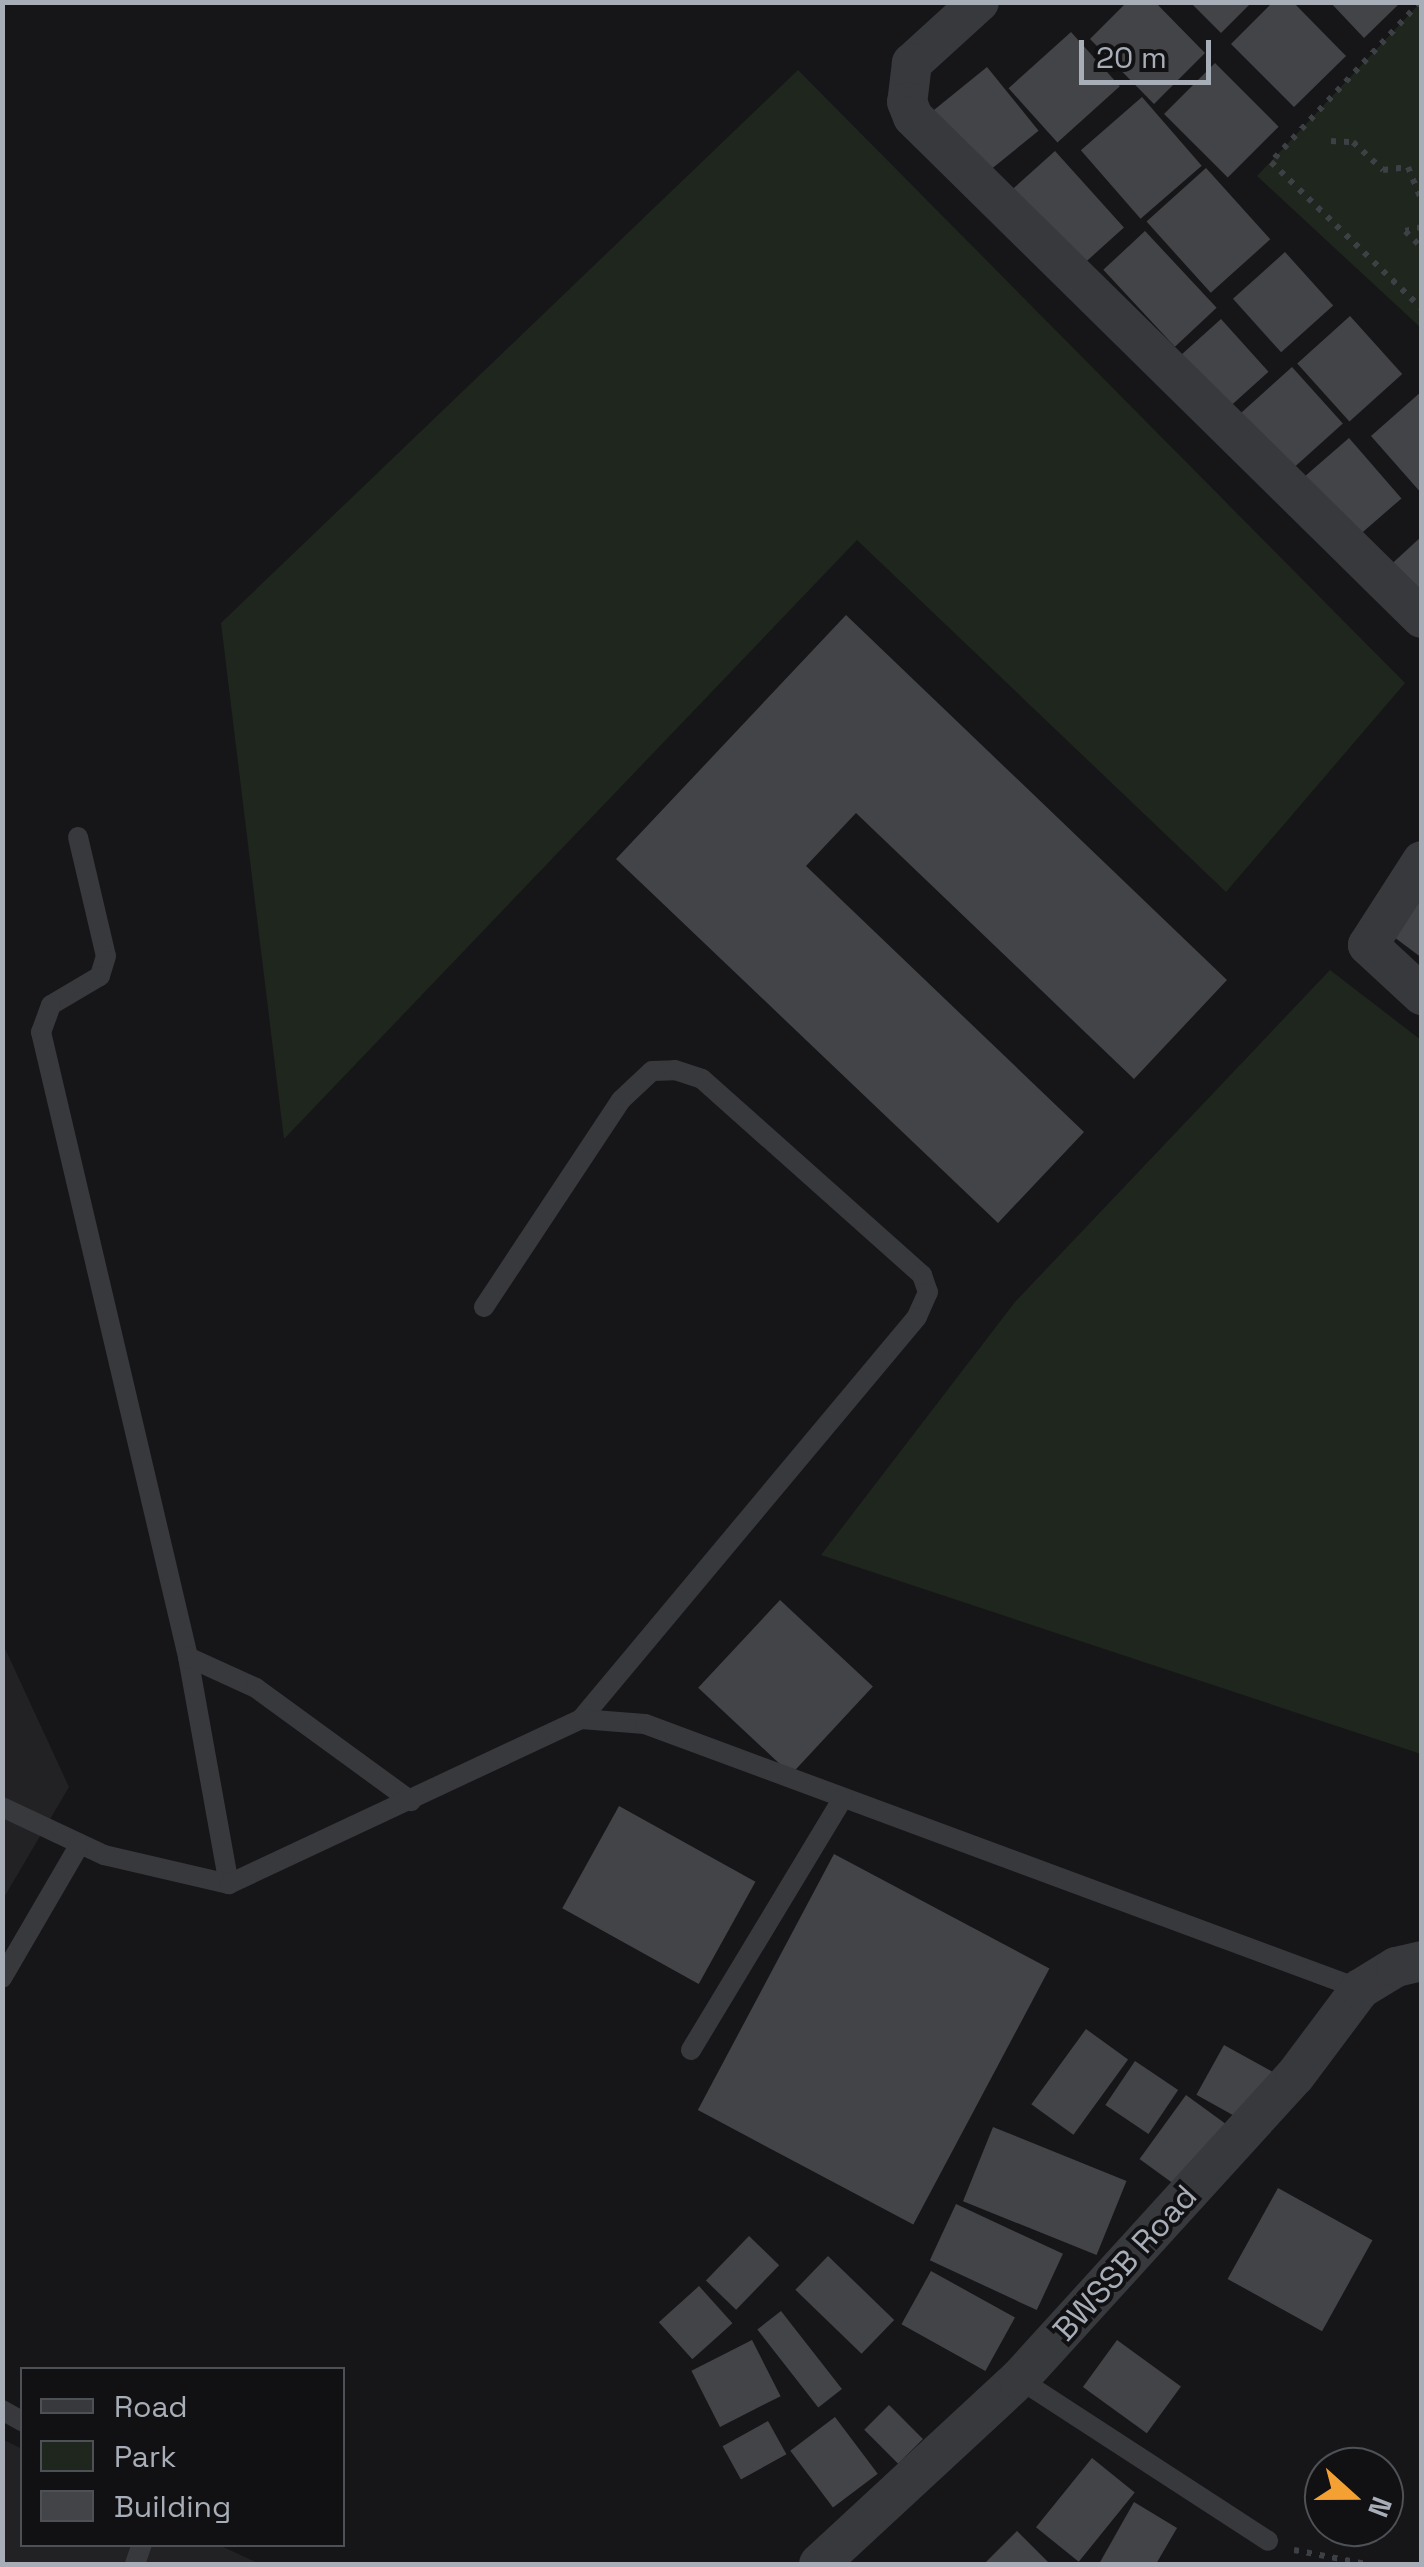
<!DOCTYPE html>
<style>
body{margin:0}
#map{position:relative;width:1424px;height:2567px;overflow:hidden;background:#161618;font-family:"Space Grotesk",sans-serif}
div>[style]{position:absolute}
.built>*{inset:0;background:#222225}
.green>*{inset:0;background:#1e261e}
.building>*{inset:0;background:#424448;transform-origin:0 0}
.path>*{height:6px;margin-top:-3px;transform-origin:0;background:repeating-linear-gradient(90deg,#3d4044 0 5px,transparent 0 13px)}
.service>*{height:20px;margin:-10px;padding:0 10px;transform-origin:10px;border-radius:10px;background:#37393d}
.minor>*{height:40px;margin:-20px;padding:0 20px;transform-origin:20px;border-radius:20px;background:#37393d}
span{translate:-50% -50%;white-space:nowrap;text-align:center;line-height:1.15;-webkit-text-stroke:8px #111113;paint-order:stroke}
.street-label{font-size:32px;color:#a8aeb8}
.frame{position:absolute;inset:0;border:5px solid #a8aeb8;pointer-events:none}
.legend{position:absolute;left:20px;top:2367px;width:325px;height:180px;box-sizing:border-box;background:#111113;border:2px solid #4d5055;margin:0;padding:12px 18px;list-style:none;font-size:30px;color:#a8aeb8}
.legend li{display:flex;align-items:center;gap:20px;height:50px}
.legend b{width:50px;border:2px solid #4d5055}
.north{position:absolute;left:1304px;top:2447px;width:100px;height:100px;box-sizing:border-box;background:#111113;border:2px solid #4d5055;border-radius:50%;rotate:111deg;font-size:28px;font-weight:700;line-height:40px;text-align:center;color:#a8aeb8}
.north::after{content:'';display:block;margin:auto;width:35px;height:45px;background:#f4a032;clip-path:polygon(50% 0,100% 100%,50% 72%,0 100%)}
.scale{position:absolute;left:1079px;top:40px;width:132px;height:45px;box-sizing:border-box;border:5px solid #a8aeb8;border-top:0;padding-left:12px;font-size:30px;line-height:35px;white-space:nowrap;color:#a8aeb8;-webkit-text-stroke:8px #111113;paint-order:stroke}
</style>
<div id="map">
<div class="built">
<i style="clip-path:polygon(2px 1642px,69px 1787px,3px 1899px,2px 1899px)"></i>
<i style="clip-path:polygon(2px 2439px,22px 2449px,22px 2544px,219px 2545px,260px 2564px,3px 2564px)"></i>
</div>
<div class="green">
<i style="clip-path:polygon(1420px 3px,1422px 3px,1421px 328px,1257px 176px)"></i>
<i style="clip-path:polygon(798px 70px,1405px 683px,1226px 892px,857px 540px,284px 1139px,221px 623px)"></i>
<i style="clip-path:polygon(1330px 970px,1421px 1040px,1421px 1754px,821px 1555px,1015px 1302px)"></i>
</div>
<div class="building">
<i style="clip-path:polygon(1127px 2px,1155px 2px,1205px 53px,1154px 104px,1090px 39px)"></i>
<i style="clip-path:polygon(1190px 2px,1252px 2px,1221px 33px)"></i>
<i style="clip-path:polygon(1273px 2px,1293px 2px,1346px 56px,1294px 107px,1231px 44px)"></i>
<i style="clip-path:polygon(1330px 2px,1401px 2px,1364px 38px)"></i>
<i style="left:1071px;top:32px;width:73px;height:84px;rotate:48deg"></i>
<i style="left:1215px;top:63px;width:90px;height:72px;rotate:45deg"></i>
<i style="left:987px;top:67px;width:82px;height:75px;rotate:51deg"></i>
<i style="left:1142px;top:97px;width:91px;height:81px;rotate:49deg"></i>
<i style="left:1055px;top:151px;width:103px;height:56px;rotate:48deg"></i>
<i style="left:1206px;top:168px;width:96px;height:80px;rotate:48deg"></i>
<i style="left:1145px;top:231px;width:105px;height:57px;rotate:47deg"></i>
<i style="left:1285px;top:252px;width:72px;height:70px;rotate:48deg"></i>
<i style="left:1350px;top:316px;width:78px;height:71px;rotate:48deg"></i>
<i style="left:1221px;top:319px;width:71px;height:62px;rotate:48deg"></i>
<i style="left:1292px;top:367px;width:76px;height:74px;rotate:48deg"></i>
<i style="clip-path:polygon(1422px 391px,1422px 494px,1371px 436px)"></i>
<i style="left:1349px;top:438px;width:80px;height:66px;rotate:49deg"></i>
<i style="clip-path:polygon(1422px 536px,1422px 612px,1384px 571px)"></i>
<i style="clip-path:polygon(846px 615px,1227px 980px,1134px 1079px,856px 813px,806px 866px,1084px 1132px,998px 1223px,616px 859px)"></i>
<i style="clip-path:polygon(1422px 881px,1422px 958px,1386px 931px)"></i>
<i style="left:780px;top:1600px;width:127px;height:120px;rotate:43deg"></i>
<i style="left:619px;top:1806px;width:156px;height:117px;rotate:29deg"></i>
<i style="left:834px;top:1854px;width:244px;height:290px;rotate:28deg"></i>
<i style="left:1086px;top:2029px;width:52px;height:93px;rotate:36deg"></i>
<i style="left:1224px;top:2045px;width:56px;height:57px;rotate:29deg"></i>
<i style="left:1135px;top:2061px;width:52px;height:53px;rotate:34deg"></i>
<i style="left:1186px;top:2095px;width:54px;height:79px;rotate:36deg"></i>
<i style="left:993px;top:2127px;width:144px;height:80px;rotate:22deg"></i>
<i style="left:1278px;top:2188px;width:108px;height:104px;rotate:29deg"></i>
<i style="left:956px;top:2204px;width:118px;height:62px;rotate:25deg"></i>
<i style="left:749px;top:2236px;width:42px;height:62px;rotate:44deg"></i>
<i style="left:828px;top:2256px;width:92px;height:47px;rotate:44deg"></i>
<i style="left:931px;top:2271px;width:96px;height:61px;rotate:29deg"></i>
<i style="left:699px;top:2286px;width:50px;height:54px;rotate:48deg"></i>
<i style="left:781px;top:2311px;width:99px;height:30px;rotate:52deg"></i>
<i style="left:752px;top:2340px;width:63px;height:68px;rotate:63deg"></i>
<i style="left:1117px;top:2340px;width:79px;height:58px;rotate:36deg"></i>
<i style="left:889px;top:2405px;width:48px;height:35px;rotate:45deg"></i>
<i style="left:835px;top:2417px;width:71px;height:56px;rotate:53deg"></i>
<i style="left:768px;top:2421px;width:38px;height:52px;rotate:61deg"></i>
<i style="left:1092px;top:2458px;width:55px;height:89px;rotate:39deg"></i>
<i style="clip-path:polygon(1134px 2502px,1177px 2528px,1156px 2564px,1099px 2564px)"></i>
<i style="clip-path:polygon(1017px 2531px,1050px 2564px,984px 2564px)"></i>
</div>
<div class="path">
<i style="left:1420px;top:2px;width:219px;rotate:133deg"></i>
<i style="left:1271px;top:162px;width:211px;rotate:44.2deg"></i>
<i style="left:1331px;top:141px;width:22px;rotate:3deg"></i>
<i style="left:1353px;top:142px;width:41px;rotate:43deg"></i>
<i style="left:1383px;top:170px;width:25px;rotate:-7deg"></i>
<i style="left:1408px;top:167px;width:38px;rotate:68deg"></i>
<i style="left:1422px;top:227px;width:17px;rotate:167deg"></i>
<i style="left:1405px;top:231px;width:24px;rotate:45deg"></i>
<i style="left:1294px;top:2550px;width:73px;rotate:11deg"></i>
</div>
<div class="service">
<i style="left:78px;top:837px;width:122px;rotate:76.8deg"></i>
<i style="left:106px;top:956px;width:21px;rotate:107deg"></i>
<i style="left:100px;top:976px;width:57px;rotate:149.4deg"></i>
<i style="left:51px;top:1005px;width:29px;rotate:110deg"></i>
<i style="left:41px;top:1032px;width:642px;rotate:76.76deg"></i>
<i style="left:188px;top:1657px;width:231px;rotate:79.8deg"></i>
<i style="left:484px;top:1307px;width:248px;rotate:-56.5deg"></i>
<i style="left:621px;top:1100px;width:42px;rotate:-43.1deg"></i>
<i style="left:652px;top:1071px;width:23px;rotate:-2deg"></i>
<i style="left:675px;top:1070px;width:28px;rotate:18deg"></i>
<i style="left:702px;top:1079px;width:295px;rotate:41.7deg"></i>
<i style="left:922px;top:1275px;width:18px;rotate:71deg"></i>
<i style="left:928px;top:1292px;width:27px;rotate:114deg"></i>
<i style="left:917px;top:1317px;width:524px;rotate:129.89deg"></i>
<i style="left:188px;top:1657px;width:75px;rotate:24.5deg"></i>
<i style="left:256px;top:1688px;width:192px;rotate:36.1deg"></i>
<i style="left:2px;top:1807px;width:113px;rotate:25.2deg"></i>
<i style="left:104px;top:1855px;width:128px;rotate:13.1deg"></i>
<i style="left:229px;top:1884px;width:389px;rotate:-25.1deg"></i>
<i style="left:581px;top:1719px;width:64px;rotate:4.5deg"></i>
<i style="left:645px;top:1724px;width:763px;rotate:20.34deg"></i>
<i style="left:2px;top:1978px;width:155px;rotate:-59.8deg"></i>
<i style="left:691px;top:2050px;width:294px;rotate:-58.9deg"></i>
<i style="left:1019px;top:2379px;width:297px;rotate:33deg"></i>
<i style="left:2px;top:2410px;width:23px;rotate:29deg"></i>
<i style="left:135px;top:2564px;width:21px;rotate:-71deg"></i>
</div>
<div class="minor">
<i style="left:979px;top:2px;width:91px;rotate:137.7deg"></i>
<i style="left:912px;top:63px;width:39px;rotate:97deg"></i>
<i style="left:907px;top:102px;width:16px;rotate:68deg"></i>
<i style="left:913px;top:117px;width:714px;rotate:44.55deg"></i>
<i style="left:1422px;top:861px;width:100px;rotate:122.7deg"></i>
<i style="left:1368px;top:945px;width:74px;rotate:42.8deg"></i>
<i style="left:819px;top:2564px;width:272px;rotate:-42.8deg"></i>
<i style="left:1019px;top:2379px;width:410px;rotate:-47.7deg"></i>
<i style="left:1295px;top:2076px;width:109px;rotate:-53.2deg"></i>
<i style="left:1360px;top:1989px;width:42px;rotate:-31.4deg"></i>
<i style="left:1396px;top:1967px;width:27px;rotate:-13deg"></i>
</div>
<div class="street-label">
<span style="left:1125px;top:2263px;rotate:-48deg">BWSSB Road</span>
</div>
<div class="frame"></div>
<ul class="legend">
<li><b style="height:12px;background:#37393d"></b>Road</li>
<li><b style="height:28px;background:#1e261e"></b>Park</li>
<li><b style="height:28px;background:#424448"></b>Building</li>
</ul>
<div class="north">N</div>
<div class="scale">20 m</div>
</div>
